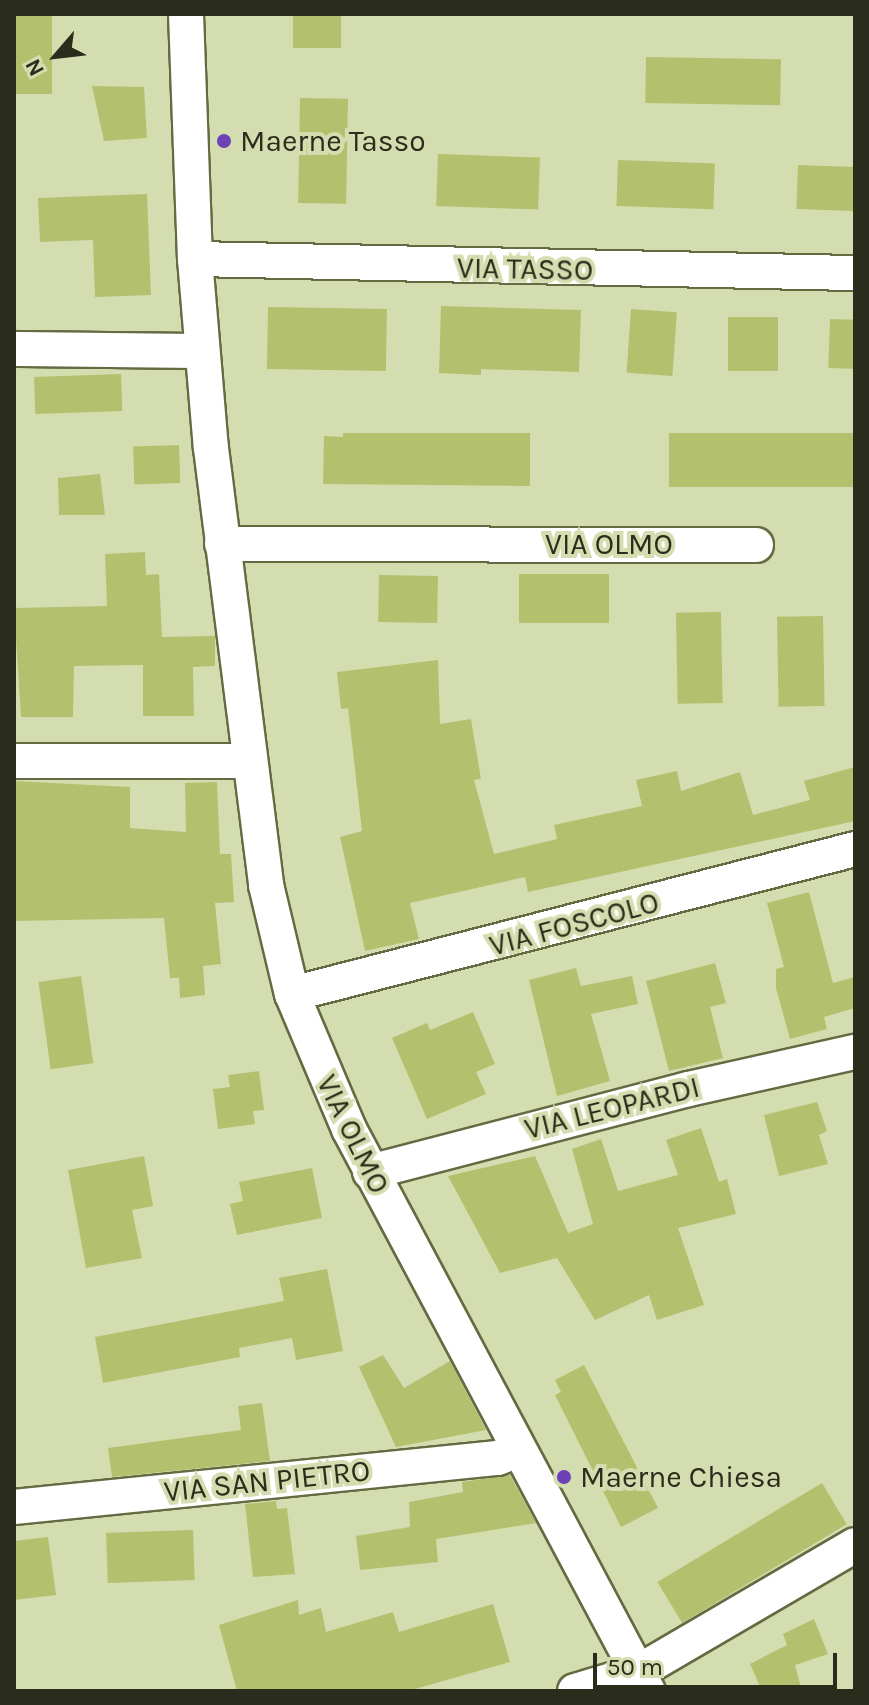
<!DOCTYPE html>
<style>
body{margin:0}
#map{position:relative;width:869px;height:1705px;overflow:hidden;background:#d4ddaf;font-family:Karla,sans-serif}
div>[style]{position:absolute}
.building>*{inset:0;background:#b3c16f;transform-origin:0 0}
.roads{filter:drop-shadow(2px 0 #646b42) drop-shadow(-2px 0 #646b42) drop-shadow(0 2px #646b42) drop-shadow(0 -2px #646b42)}
.minor>*{height:34px;margin:-17px;padding:0 17px;transform-origin:17px;border-radius:17px;background:#fff}
.dots>*{width:22px;height:22px;translate:-50% -50%;box-sizing:border-box;border:4px solid #d4ddaf;border-radius:50%}
span{translate:-50% -50%;white-space:nowrap;text-align:center;line-height:1.15;-webkit-text-stroke:8px #d4ddaf;paint-order:stroke}
.poi-label{font-size:30px;color:#2a2d1b}
.left{translate:0 -50%;text-align:left}
.street-label{font-size:30px;color:#2a2d1b}
.frame{position:absolute;inset:0;border:16px solid #2a2d1b;pointer-events:none}
.north{position:absolute;left:16px;top:16px;width:80px;height:80px;-webkit-text-stroke:6px #d4ddaf;paint-order:stroke;rotate:242deg;font-size:22px;font-weight:700;line-height:32px;text-align:center;color:#2a2d1b}
.north::after{content:'';display:block;margin:auto;width:28px;height:36px;background:#2a2d1b;clip-path:polygon(50% 0,100% 100%,50% 72%,0 100%)}
.scale{position:absolute;left:593px;top:1653px;width:244px;height:36px;box-sizing:border-box;border:4px solid #2a2d1b;border-top:0;padding-left:10px;font-size:24px;line-height:28px;white-space:nowrap;color:#2a2d1b;-webkit-text-stroke:6px #d4ddaf;paint-order:stroke}
</style>
<div id="map">
<div class="building">
<i style="left:14px;top:14px;width:38px;height:80px"></i>
<i style="left:293px;top:14px;width:48px;height:34px"></i>
<i style="left:646px;top:57px;width:135px;height:46px;rotate:1deg"></i>
<i style="clip-path:polygon(92px 86px,144px 87px,147px 138px,104px 141px)"></i>
<i style="left:300px;top:98px;width:48px;height:105px;rotate:1deg"></i>
<i style="left:438px;top:154px;width:102px;height:52px;rotate:2deg"></i>
<i style="left:618px;top:160px;width:97px;height:46px;rotate:2deg"></i>
<i style="left:798px;top:165px;width:57px;height:44px;rotate:2deg"></i>
<i style="clip-path:polygon(147px 194px,151px 295px,95px 297px,93px 240px,40px 242px,38px 198px)"></i>
<i style="clip-path:polygon(441px 306px,581px 310px,579px 372px,481px 369px,481px 375px,439px 373px)"></i>
<i style="left:268px;top:307px;width:119px;height:62px;rotate:1deg"></i>
<i style="left:631px;top:309px;width:46px;height:64px;rotate:4deg"></i>
<i style="left:728px;top:317px;width:50px;height:54px"></i>
<i style="left:830px;top:319px;width:25px;height:49px;rotate:2deg"></i>
<i style="left:121px;top:374px;width:37px;height:87px;rotate:88deg"></i>
<i style="clip-path:polygon(343px 433px,530px 433px,530px 486px,323px 484px,324px 436px,343px 437px)"></i>
<i style="left:669px;top:433px;width:186px;height:54px"></i>
<i style="left:179px;top:445px;width:38px;height:46px;rotate:88deg"></i>
<i style="clip-path:polygon(100px 474px,105px 515px,59px 515px,58px 478px)"></i>
<i style="clip-path:polygon(145px 552px,146px 575px,159px 574px,162px 637px,215px 636px,215px 666px,193px 667px,194px 716px,143px 716px,143px 665px,74px 666px,73px 717px,21px 717px,14px 608px,107px 606px,105px 554px)"></i>
<i style="left:519px;top:574px;width:90px;height:49px"></i>
<i style="left:379px;top:575px;width:59px;height:47px;rotate:1deg"></i>
<i style="left:721px;top:612px;width:91px;height:45px;rotate:89deg"></i>
<i style="left:823px;top:616px;width:90px;height:46px;rotate:89deg"></i>
<i style="clip-path:polygon(438px 660px,440px 724px,471px 719px,481px 779px,474px 780px,494px 854px,557px 839px,554px 825px,642px 806px,636px 780px,677px 771px,681px 791px,740px 772px,753px 815px,810px 800px,804px 781px,855px 767px,855px 821px,528px 892px,525px 877px,410px 903px,419px 939px,365px 951px,340px 837px,362px 831px,348px 708px,341px 709px,337px 672px)"></i>
<i style="clip-path:polygon(14px 781px,130px 787px,130px 828px,186px 832px,185px 783px,217px 782px,220px 854px,231px 854px,234px 902px,215px 903px,221px 964px,203px 966px,205px 995px,180px 998px,179px 978px,170px 978px,164px 918px,14px 921px)"></i>
<i style="clip-path:polygon(809px 892px,833px 983px,855px 977px,855px 1008px,824px 1017px,827px 1029px,790px 1039px,776px 988px,776px 969px,784px 967px,767px 903px)"></i>
<i style="clip-path:polygon(715px 963px,726px 1003px,710px 1007px,723px 1058px,669px 1071px,646px 981px)"></i>
<i style="clip-path:polygon(576px 968px,581px 986px,632px 976px,638px 1004px,591px 1014px,610px 1081px,557px 1096px,529px 980px)"></i>
<i style="left:81px;top:976px;width:88px;height:43px;rotate:82deg"></i>
<i style="clip-path:polygon(473px 1012px,495px 1064px,476px 1072px,486px 1094px,427px 1119px,392px 1038px,427px 1023px,430px 1030px)"></i>
<i style="clip-path:polygon(259px 1071px,264px 1110px,253px 1111px,255px 1124px,218px 1129px,213px 1089px,230px 1087px,228px 1075px)"></i>
<i style="clip-path:polygon(817px 1102px,827px 1131px,819px 1135px,828px 1164px,779px 1176px,764px 1115px)"></i>
<i style="clip-path:polygon(701px 1128px,719px 1182px,727px 1179px,736px 1214px,678px 1228px,704px 1305px,657px 1320px,649px 1295px,595px 1320px,557px 1258px,500px 1273px,448px 1176px,535px 1156px,568px 1233px,593px 1224px,572px 1149px,601px 1139px,618px 1191px,678px 1175px,666px 1140px)"></i>
<i style="clip-path:polygon(144px 1156px,153px 1206px,132px 1210px,142px 1258px,86px 1268px,68px 1170px)"></i>
<i style="clip-path:polygon(312px 1168px,322px 1218px,237px 1235px,230px 1204px,243px 1201px,239px 1182px)"></i>
<i style="clip-path:polygon(327px 1269px,343px 1351px,296px 1360px,292px 1338px,239px 1348px,240px 1357px,103px 1383px,95px 1337px,284px 1301px,279px 1278px)"></i>
<i style="clip-path:polygon(383px 1355px,404px 1388px,450px 1361px,486px 1430px,396px 1447px,359px 1367px)"></i>
<i style="clip-path:polygon(584px 1365px,658px 1508px,621px 1527px,555px 1395px,561px 1392px,555px 1380px)"></i>
<i style="clip-path:polygon(262px 1403px,270px 1461px,112px 1477px,108px 1448px,241px 1430px,238px 1406px)"></i>
<i style="clip-path:polygon(510px 1475px,536px 1523px,436px 1539px,438px 1562px,360px 1570px,356px 1536px,410px 1527px,409px 1502px,463px 1492px,462px 1482px)"></i>
<i style="left:822px;top:1483px;width:48px;height:192px;rotate:59deg"></i>
<i style="clip-path:polygon(276px 1501px,277px 1509px,287px 1508px,295px 1574px,253px 1577px,245px 1504px)"></i>
<i style="left:193px;top:1530px;width:50px;height:87px;rotate:88deg"></i>
<i style="clip-path:polygon(48px 1537px,56px 1595px,14px 1600px,14px 1541px)"></i>
<i style="clip-path:polygon(298px 1600px,299px 1615px,321px 1608px,326px 1632px,393px 1612px,399px 1632px,493px 1604px,510px 1662px,408px 1691px,237px 1691px,219px 1625px)"></i>
<i style="clip-path:polygon(814px 1619px,828px 1654px,795px 1665px,802px 1691px,762px 1691px,750px 1664px,787px 1645px,783px 1634px)"></i>
</div>
<div class="roads">
<div class="minor">
<i style="left:186px;top:14px;width:245px;rotate:87.9deg"></i>
<i style="left:195px;top:259px;width:190px;rotate:85.2deg"></i>
<i style="left:211px;top:448px;width:440px;rotate:82.8deg"></i>
<i style="left:266px;top:885px;width:112px;rotate:76.6deg"></i>
<i style="left:292px;top:994px;width:147px;rotate:67.1deg"></i>
<i style="left:349px;top:1129px;width:637px;rotate:61.99deg"></i>
<i style="left:195px;top:259px;width:660px;rotate:1.22deg"></i>
<i style="left:14px;top:349px;width:188px;rotate:0.6deg"></i>
<i style="left:222px;top:544px;width:534px;rotate:0.11deg"></i>
<i style="left:14px;top:761px;width:235px"></i>
<i style="left:292px;top:994px;width:581px;rotate:-14.44deg"></i>
<i style="left:370px;top:1172px;width:330px;rotate:-14.6deg"></i>
<i style="left:689px;top:1089px;width:170px;rotate:-12.6deg"></i>
<i style="left:14px;top:1507px;width:486px;rotate:-5.8deg"></i>
<i style="left:498px;top:1458px;width:22px;rotate:-22deg"></i>
<i style="left:575px;top:1691px;width:66px;rotate:-16.8deg"></i>
<i style="left:638px;top:1672px;width:251px;rotate:-30.3deg"></i>
</div>
</div>
<div class="dots">
<i style="left:224px;top:141px;background:#6f41b9"></i>
<i style="left:564px;top:1477px;background:#6f41b9"></i>
</div>
<div class="poi-label">
<span class="left" style="left:240px;top:141px">Maerne Tasso</span>
<span class="left" style="left:580px;top:1477px">Maerne Chiesa</span>
</div>
<div class="street-label">
<span style="left:525px;top:269px;rotate:1deg">VIA TASSO</span>
<span style="left:609px;top:544px">VIA OLMO</span>
<span style="left:574px;top:924px;rotate:-15deg">VIA FOSCOLO</span>
<span style="left:612px;top:1108px;rotate:-14deg">VIA LEOPARDI</span>
<span style="left:353px;top:1134px;rotate:64deg">VIA OLMO</span>
<span style="left:267px;top:1481px;rotate:-6deg">VIA SAN PIETRO</span>
</div>
<div class="frame"></div>
<div class="north">N</div>
<div class="scale">50 m</div>
</div>
